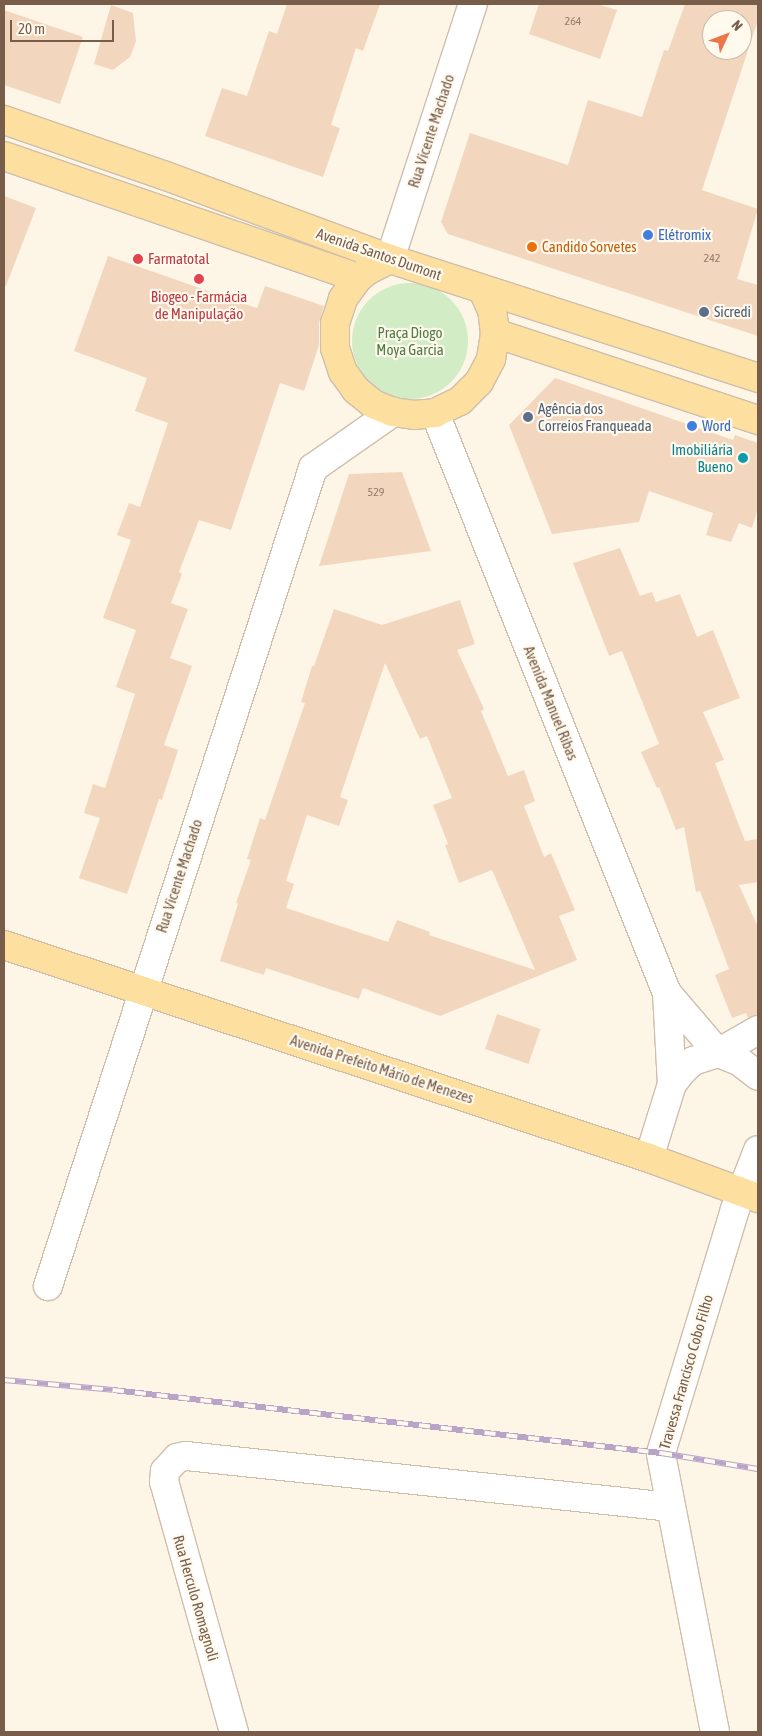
<!DOCTYPE html>
<meta charset="utf-8">
<style>
body{margin:0}
#map{position:relative;width:762px;height:1736px;overflow:hidden;background:#fdf6e7;font-family:"Asap Condensed",sans-serif}
div>[style]{position:absolute}
.green>*{inset:0;background:#d2ecc5}
.round{border-radius:50%}
.building>*{inset:0;background:#f3d6be;transform-origin:0 0}
.roads{filter:drop-shadow(1px 0 #cfbeac) drop-shadow(-1px 0 #cfbeac) drop-shadow(0 1px #cfbeac) drop-shadow(0 -1px #cfbeac)}
.minor>*{height:28px;margin:-14px;padding:0 14px;transform-origin:14px;border-radius:14px;background:#fff}
.major>*{height:28px;margin:-14px;padding:0 14px;transform-origin:14px;border-radius:14px;background:#fddf9f}
.rail>*{height:5.5px;margin-top:-2.75px;transform-origin:0;background:repeating-linear-gradient(90deg,#fff9ee 0 11px,#b9a4c8 0 22px);box-sizing:border-box;border-block:1px solid #b9a4c8}
.dots>*{width:14px;height:14px;translate:-50% -50%;box-sizing:border-box;border:2px solid #fff9ee;border-radius:50%}
span{translate:-50% -50%;white-space:nowrap;text-align:center;line-height:1.15;-webkit-text-stroke:4.5px #fff9ee;paint-order:stroke}
.number-label{font-size:12px;color:#977b67}
.number-label span{-webkit-text-stroke-width:0}
.street-label{font-size:15px;color:#785d4a}
.shop-label{font-size:15px;color:#366cbe}
.left{translate:0 -50%;text-align:left}
.food-label{font-size:15px;color:#c56008}
.health-label{font-size:15px;color:#be3a42}
.service-label{font-size:15px;color:#4e5e75}
.park-label{font-size:15px;color:#507e42}
.culture-label{font-size:15px;color:#0d838f}
.right{translate:-100% -50%;text-align:right}
.frame{position:absolute;inset:0;border:5px solid #785d4a;pointer-events:none}
.north{position:absolute;left:702px;top:10px;width:50px;height:50px;box-sizing:border-box;background:#fff9ee;border:1px solid #c9bbac;border-radius:50%;rotate:47deg;font-size:14px;font-weight:700;line-height:20px;text-align:center;color:#785d4a}
.north::after{content:'';display:block;margin:auto;width:18px;height:22px;background:#ea764a;clip-path:polygon(50% 0,100% 100%,50% 72%,0 100%)}
.scale{position:absolute;left:10px;top:20px;width:104px;height:22px;box-sizing:border-box;border:2px solid #785d4a;border-top:0;padding-left:6px;font-size:15px;line-height:18px;white-space:nowrap;color:#785d4a;-webkit-text-stroke:4px #fff9ee;paint-order:stroke}
</style>
<div id="map">
<div class="green">
<i class="round" style="left:352px;top:283px;width:116px;height:116px"></i>
</div>
<div class="building">
<i style="clip-path:polygon(287px 4px,380px 4px,363px 51px,356px 48px,331px 125px,340px 128px,323px 177px,205px 136px,222px 88px,247px 96px,269px 31px,277px 34px)"></i>
<i style="clip-path:polygon(539px 4px,597px 4px,617px 10px,600px 59px,529px 34px)"></i>
<i style="clip-path:polygon(evenodd,685px 4px,758px 4px,758px 20px,702px 190px,758px 209px,737px 279px,758px 285px,758px 336px,448px 234px,441px 222px,470px 133px,568px 165px,588px 100px,642px 117px,664px 50px,668px 51px,685px 4px,712px 20px,742px 20px,742px 50px,712px 50px,712px 20px)"></i>
<i style="clip-path:polygon(111px 5px,133px 13px,136px 41px,130px 57px,113px 70px,94px 64px)"></i>
<i style="clip-path:polygon(4px 10px,83px 37px,60px 104px,4px 85px)"></i>
<i style="clip-path:polygon(4px 196px,36px 208px,6px 286px,4px 286px)"></i>
<i style="clip-path:polygon(108px 256px,257px 308px,265px 286px,324px 306px,319px 323px,319px 345px,304px 391px,280px 383px,231px 530px,199px 520px,179px 572px,182px 574px,171px 603px,188px 609px,170px 658px,192px 666px,164px 745px,178px 750px,162px 800px,159px 799px,127px 894px,79px 878px,100px 818px,84px 813px,93px 784px,105px 788px,135px 694px,116px 687px,136px 630px,103px 618px,131px 540px,117px 535px,129px 503px,140px 507px,168px 423px,135px 411px,147px 378px,74px 351px)"></i>
<i style="clip-path:polygon(555px 378px,733px 440px,735px 435px,758px 443px,758px 508px,752px 528px,739px 523px,731px 542px,706px 535px,713px 513px,649px 491px,639px 522px,552px 534px,509px 425px)"></i>
<i style="clip-path:polygon(402px 472px,431px 551px,319px 566px,349px 474px)"></i>
<i style="clip-path:polygon(620px 548px,640px 596px,652px 592px,656px 602px,680px 594px,697px 637px,713px 630px,740px 698px,703px 712px,724px 760px,715px 763px,745px 841px,758px 839px,758px 882px,739px 885px,758px 927px,758px 1014px,748px 1018px,746px 1013px,732px 1018px,715px 975px,729px 969px,700px 891px,696px 892px,684px 827px,676px 830px,659px 787px,657px 788px,641px 752px,659px 744px,622px 651px,609px 656px,573px 563px)"></i>
<i style="clip-path:polygon(evenodd,460px 600px,475px 644px,457px 650px,484px 709px,481px 711px,508px 776px,524px 770px,535px 801px,524px 806px,544px 857px,551px 853px,575px 910px,559px 916px,577px 960px,440px 1016px,363px 988px,359px 999px,266px 968px,264px 975px,220px 961px,238px 904px,236px 903px,251px 860px,247px 859px,260px 818px,265px 820px,280px 776px,305px 703px,301px 702px,312px 666px,314px 666px,334px 609px,382px 625px,460px 600px,385px 663px,420px 739px,427px 736px,452px 798px,433px 805px,448px 844px,445px 845px,459px 883px,492px 870px,535px 970px,429px 935px,430px 932px,397px 920px,388px 942px,286px 908px,294px 884px,286px 881px,307px 815px,339px 826px,348px 800px,340px 797px,385px 663px)"></i>
<i style="left:497px;top:1014px;width:46px;height:37px;rotate:19deg"></i>
</div>
<div class="roads">
<div class="minor">
<i style="left:390px;top:259px;width:268px;rotate:-72deg"></i>
<i style="left:435px;top:413px;width:625px;rotate:68.2deg"></i>
<i style="left:667px;top:993px;width:91px;rotate:86.9deg"></i>
<i style="left:672px;top:1084px;width:77px;rotate:107.3deg"></i>
<i style="left:667px;top:993px;width:79px;rotate:49.6deg"></i>
<i style="left:718px;top:1053px;width:22px;rotate:21deg"></i>
<i style="left:739px;top:1061px;width:24px;rotate:38deg"></i>
<i style="left:672px;top:1084px;width:18px;rotate:-52deg"></i>
<i style="left:683px;top:1070px;width:13px;rotate:-42deg"></i>
<i style="left:693px;top:1061px;width:26px;rotate:-18deg"></i>
<i style="left:718px;top:1053px;width:46px;rotate:-29.9deg"></i>
<i style="left:48px;top:1286px;width:860px;rotate:-72.05deg"></i>
<i style="left:313px;top:468px;width:98px;rotate:-35deg"></i>
<i style="left:234px;top:1732px;width:260px;rotate:-105.6deg"></i>
<i style="left:164px;top:1482px;width:11px;rotate:-85deg"></i>
<i style="left:165px;top:1471px;width:18px;rotate:-47deg"></i>
<i style="left:177px;top:1458px;width:9px;rotate:-13deg"></i>
<i style="left:186px;top:1456px;width:487px;rotate:6deg"></i>
<i style="left:715px;top:1732px;width:284px;rotate:-101deg"></i>
<i style="left:661px;top:1453px;width:255px;rotate:-73.1deg"></i>
<i style="left:735px;top:1209px;width:63px;rotate:-68.7deg"></i>
</div>
<div class="major">
<i style="left:4px;top:120px;width:171px;rotate:19.1deg"></i>
<i style="left:166px;top:176px;width:239px;rotate:20.3deg"></i>
<i style="left:390px;top:259px;width:387px;rotate:17.9deg"></i>
<i style="left:4px;top:156px;width:374px;rotate:19deg"></i>
<i style="left:390px;top:259px;width:25px;rotate:153deg"></i>
<i style="left:368px;top:270px;width:13px;rotate:141deg"></i>
<i style="left:358px;top:278px;width:26px;rotate:126deg"></i>
<i style="left:343px;top:299px;width:25px;rotate:108deg"></i>
<i style="left:335px;top:323px;width:25px;rotate:90deg"></i>
<i style="left:335px;top:348px;width:25px;rotate:72deg"></i>
<i style="left:343px;top:372px;width:22px;rotate:54deg"></i>
<i style="left:356px;top:390px;width:22px;rotate:39deg"></i>
<i style="left:373px;top:404px;width:22px;rotate:22deg"></i>
<i style="left:393px;top:412px;width:21px;rotate:8deg"></i>
<i style="left:414px;top:415px;width:21px;rotate:-5deg"></i>
<i style="left:435px;top:413px;width:28px;rotate:-26deg"></i>
<i style="left:460px;top:401px;width:27px;rotate:-45deg"></i>
<i style="left:479px;top:382px;width:26px;rotate:-62deg"></i>
<i style="left:491px;top:359px;width:26px;rotate:-81deg"></i>
<i style="left:495px;top:333px;width:23px;rotate:-97deg"></i>
<i style="left:492px;top:310px;width:23px;rotate:-115deg"></i>
<i style="left:495px;top:333px;width:277px;rotate:18.3deg"></i>
<i style="left:4px;top:945px;width:679px;rotate:18.27deg"></i>
<i style="left:649px;top:1158px;width:116px;rotate:20.2deg"></i>
</div>
</div>
<div class="rail">
<i style="left:4px;top:1380px;width:109px;rotate:5.2deg"></i>
<i style="left:113px;top:1390px;width:552px;rotate:6.56deg"></i>
<i style="left:661px;top:1453px;width:98px;rotate:9.4deg"></i>
</div>
<div class="dots">
<i style="left:648px;top:235px;background:#3f7fe0"></i>
<i style="left:532px;top:247px;background:#e8710a"></i>
<i style="left:138px;top:259px;background:#e0444e"></i>
<i style="left:199px;top:279px;background:#e0444e"></i>
<i style="left:704px;top:312px;background:#5c6f8a"></i>
<i style="left:528px;top:417px;background:#5c6f8a"></i>
<i style="left:692px;top:426px;background:#3f7fe0"></i>
<i style="left:743px;top:458px;background:#0f9aa8"></i>
</div>
<div class="number-label">
<span style="left:573px;top:22px">264</span>
<span style="left:712px;top:259px">242</span>
<span style="left:376px;top:493px">529</span>
</div>
<div class="street-label">
<span style="left:431px;top:131px;rotate:-72deg">Rua Vicente Machado</span>
<span style="left:379px;top:254px;rotate:19deg">Avenida Santos Dumont</span>
<span style="left:551px;top:703px;rotate:68deg">Avenida Manuel Ribas</span>
<span style="left:179px;top:876px;rotate:-72deg">Rua Vicente Machado</span>
<span style="left:382px;top:1069px;rotate:18deg">Avenida Prefeito Mário de Menezes</span>
<span style="left:686px;top:1372px;rotate:-74deg">Travessa Francisco Cobo Filho</span>
<span style="left:196px;top:1598px;rotate:74deg">Rua Herculo Romagnoli</span>
</div>
<div class="shop-label">
<span class="left" style="left:658px;top:235px">Elétromix</span>
<span class="left" style="left:702px;top:426px">Word</span>
</div>
<div class="food-label">
<span class="left" style="left:542px;top:247px">Candido Sorvetes</span>
</div>
<div class="health-label">
<span class="left" style="left:148px;top:259px">Farmatotal</span>
<span style="left:199px;top:305px">Biogeo - Farmácia<br>de Manipulação</span>
</div>
<div class="service-label">
<span class="left" style="left:714px;top:312px">Sicredi</span>
<span class="left" style="left:538px;top:417px">Agência dos<br>Correios Franqueada</span>
</div>
<div class="park-label">
<span style="left:410px;top:341px">Praça Diogo<br>Moya Garcia</span>
</div>
<div class="culture-label">
<span class="right" style="left:733px;top:458px">Imobiliária<br>Bueno</span>
</div>
<div class="frame"></div>
<div class="north">N</div>
<div class="scale">20 m</div>
</div>
